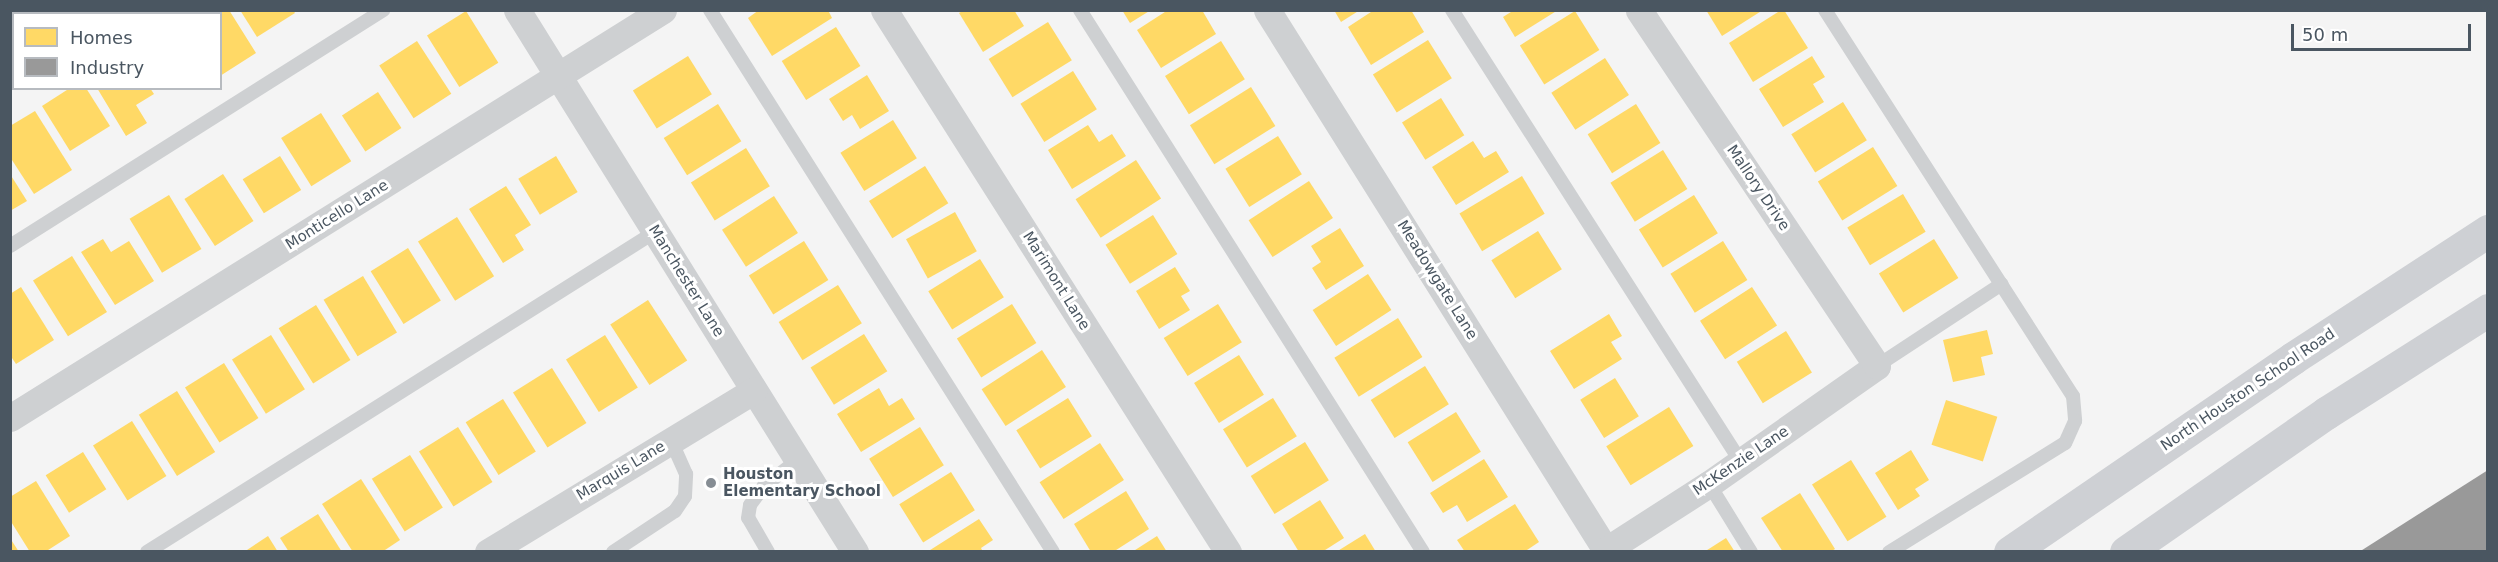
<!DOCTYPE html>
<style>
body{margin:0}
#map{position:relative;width:2498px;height:562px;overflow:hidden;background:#f4f4f4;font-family:"DejaVu Sans",sans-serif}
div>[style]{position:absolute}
.homes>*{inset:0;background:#ffd966;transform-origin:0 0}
.industry>*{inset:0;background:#999}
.lane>*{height:14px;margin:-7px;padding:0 7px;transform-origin:7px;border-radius:7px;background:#ced0d2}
.street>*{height:27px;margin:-13.5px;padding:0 13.5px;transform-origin:13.5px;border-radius:13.5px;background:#ced0d2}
.secondary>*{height:33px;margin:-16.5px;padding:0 16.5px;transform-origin:16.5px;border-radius:16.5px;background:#ced0d4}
.dots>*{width:16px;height:16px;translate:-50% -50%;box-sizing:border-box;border:3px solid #fff;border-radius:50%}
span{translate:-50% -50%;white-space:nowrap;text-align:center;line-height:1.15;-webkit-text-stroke:6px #fff;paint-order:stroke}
.street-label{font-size:15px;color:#4a5661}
.poi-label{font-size:15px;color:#4a5661;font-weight:700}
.left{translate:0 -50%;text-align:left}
.frame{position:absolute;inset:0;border:12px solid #4a5661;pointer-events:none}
.legend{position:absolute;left:12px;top:12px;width:210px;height:78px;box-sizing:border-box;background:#fff;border:2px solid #b7bbc0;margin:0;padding:8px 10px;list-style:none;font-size:18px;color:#4a5661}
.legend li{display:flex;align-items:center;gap:12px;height:30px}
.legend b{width:30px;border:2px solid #b7bbc0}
.scale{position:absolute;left:2291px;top:24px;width:180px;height:27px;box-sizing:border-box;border:3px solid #4a5661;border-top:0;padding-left:8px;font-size:18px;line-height:21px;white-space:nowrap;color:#4a5661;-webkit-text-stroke:4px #fff;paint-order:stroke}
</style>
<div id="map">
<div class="homes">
<i style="clip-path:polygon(188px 10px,229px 10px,256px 53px,220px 76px,220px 14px,183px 14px)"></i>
<i style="clip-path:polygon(240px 10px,293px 10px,295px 13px,257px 37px)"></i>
<i style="clip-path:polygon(759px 10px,828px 10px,832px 18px,772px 56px,748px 18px)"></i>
<i style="clip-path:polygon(964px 10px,1014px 10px,1024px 26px,983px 52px,959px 13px)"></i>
<i style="clip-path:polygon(1122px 10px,1151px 10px,1130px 23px)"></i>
<i style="clip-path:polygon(1168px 10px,1202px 10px,1216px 34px,1161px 68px,1137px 30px)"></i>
<i style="clip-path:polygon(1334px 10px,1360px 10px,1341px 22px)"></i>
<i style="clip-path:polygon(1374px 10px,1411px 10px,1424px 32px,1371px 65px,1348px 27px)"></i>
<i style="clip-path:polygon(1514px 10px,1558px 10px,1515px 37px,1503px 17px)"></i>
<i style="clip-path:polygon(1706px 10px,1763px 10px,1722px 36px)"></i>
<i style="clip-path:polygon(1781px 10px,1784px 10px,1808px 48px,1753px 82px,1729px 43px)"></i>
<i style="left:466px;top:11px;width:61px;height:46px;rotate:58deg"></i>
<i style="left:1575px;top:11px;width:46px;height:65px;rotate:58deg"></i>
<i style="left:1048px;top:22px;width:45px;height:70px;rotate:58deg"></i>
<i style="left:836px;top:27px;width:46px;height:64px;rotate:58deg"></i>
<i style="left:1428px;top:40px;width:45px;height:65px;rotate:58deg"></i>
<i style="left:417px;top:41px;width:63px;height:45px;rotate:57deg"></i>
<i style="left:1221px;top:41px;width:45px;height:66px;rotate:58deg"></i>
<i style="left:688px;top:56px;width:45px;height:65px;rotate:58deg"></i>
<i style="clip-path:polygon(1812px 56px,1825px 77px,1813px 84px,1824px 102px,1783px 127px,1759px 89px)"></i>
<i style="left:1605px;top:58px;width:44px;height:64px;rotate:57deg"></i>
<i style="left:1073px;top:71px;width:45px;height:62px;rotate:58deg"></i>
<i style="clip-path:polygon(867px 75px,889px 111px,860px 129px,852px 115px,843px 121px,829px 99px)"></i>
<i style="left:1251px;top:87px;width:46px;height:72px;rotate:58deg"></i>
<i style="clip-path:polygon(70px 88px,86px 88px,110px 126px,70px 151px,42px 106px)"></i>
<i style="clip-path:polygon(97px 88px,150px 88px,154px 94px,136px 105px,147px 123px,126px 136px)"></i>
<i style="left:378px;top:92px;width:43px;height:43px;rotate:57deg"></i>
<i style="left:1441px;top:98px;width:44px;height:46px;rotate:58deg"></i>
<i style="left:1843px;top:102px;width:45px;height:61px;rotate:58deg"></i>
<i style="left:718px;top:104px;width:44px;height:64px;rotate:58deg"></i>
<i style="left:1636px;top:104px;width:46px;height:57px;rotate:58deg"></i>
<i style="clip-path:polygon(35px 111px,72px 170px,34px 194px,10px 157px,10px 126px)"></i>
<i style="left:321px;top:113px;width:57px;height:47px;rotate:58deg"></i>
<i style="left:893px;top:120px;width:45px;height:62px;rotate:58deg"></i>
<i style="clip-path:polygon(1088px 125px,1099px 142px,1112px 134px,1126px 156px,1072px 189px,1048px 150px)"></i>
<i style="left:1278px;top:136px;width:45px;height:62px;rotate:58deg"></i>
<i style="clip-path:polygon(1473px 141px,1484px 158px,1496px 151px,1509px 172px,1456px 205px,1432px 167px)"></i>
<i style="left:1873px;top:147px;width:46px;height:65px;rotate:58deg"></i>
<i style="left:746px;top:148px;width:45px;height:65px;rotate:58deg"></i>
<i style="left:1663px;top:150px;width:46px;height:62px;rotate:58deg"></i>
<i style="left:280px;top:156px;width:40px;height:44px;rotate:58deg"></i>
<i style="left:556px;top:156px;width:42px;height:44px;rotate:59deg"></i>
<i style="left:1136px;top:160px;width:46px;height:72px;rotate:57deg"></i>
<i style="left:925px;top:166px;width:44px;height:66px;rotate:58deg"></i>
<i style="clip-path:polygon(10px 174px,27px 201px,10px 211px)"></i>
<i style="left:223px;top:174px;width:56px;height:46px;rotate:57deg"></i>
<i style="left:1522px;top:176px;width:44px;height:73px;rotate:59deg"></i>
<i style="left:1309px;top:181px;width:44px;height:72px;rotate:57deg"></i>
<i style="clip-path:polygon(506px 186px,531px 225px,515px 235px,524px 250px,503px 263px,469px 209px)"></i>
<i style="left:1903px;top:194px;width:44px;height:65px;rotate:59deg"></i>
<i style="left:169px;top:195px;width:63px;height:46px;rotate:59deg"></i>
<i style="left:1694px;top:195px;width:45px;height:65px;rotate:58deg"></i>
<i style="left:774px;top:196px;width:44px;height:62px;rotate:57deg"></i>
<i style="left:955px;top:212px;width:45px;height:56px;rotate:61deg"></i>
<i style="left:1153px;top:215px;width:46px;height:56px;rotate:58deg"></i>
<i style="left:457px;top:217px;width:70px;height:46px;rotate:58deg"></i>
<i style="clip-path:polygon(1340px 228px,1364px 266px,1326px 290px,1312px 268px,1321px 262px,1311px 246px)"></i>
<i style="left:1538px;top:231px;width:45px;height:55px;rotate:58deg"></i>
<i style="clip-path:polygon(103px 239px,111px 252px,129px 241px,154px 281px,115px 305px,81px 252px)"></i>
<i style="left:1934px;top:239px;width:46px;height:65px;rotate:58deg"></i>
<i style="left:804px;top:241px;width:46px;height:65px;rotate:58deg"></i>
<i style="left:1723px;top:241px;width:46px;height:62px;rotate:58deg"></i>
<i style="left:408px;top:248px;width:62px;height:44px;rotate:58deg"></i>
<i style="left:72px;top:256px;width:66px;height:46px;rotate:58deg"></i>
<i style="left:980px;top:259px;width:45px;height:61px;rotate:58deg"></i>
<i style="clip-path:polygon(1175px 267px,1190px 291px,1181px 296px,1190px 310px,1159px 329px,1136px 291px)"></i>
<i style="left:1368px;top:274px;width:43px;height:66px;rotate:57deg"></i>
<i style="left:363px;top:276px;width:66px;height:46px;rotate:59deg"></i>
<i style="left:838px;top:285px;width:45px;height:70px;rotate:58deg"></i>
<i style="clip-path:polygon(21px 287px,54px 340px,16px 364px,10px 355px,10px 294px)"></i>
<i style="left:1752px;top:287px;width:46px;height:62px;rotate:57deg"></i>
<i style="left:648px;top:300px;width:72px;height:45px;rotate:57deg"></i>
<i style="left:1012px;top:304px;width:46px;height:65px;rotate:58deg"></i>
<i style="left:1218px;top:304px;width:45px;height:64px;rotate:58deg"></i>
<i style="left:316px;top:305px;width:65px;height:44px;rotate:58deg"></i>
<i style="clip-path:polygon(1609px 314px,1622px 336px,1611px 342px,1622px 359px,1574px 389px,1550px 351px)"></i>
<i style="left:1398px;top:318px;width:46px;height:75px;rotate:58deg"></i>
<i style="clip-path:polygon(1987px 330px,1993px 354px,1981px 357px,1985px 375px,1953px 382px,1943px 340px)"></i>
<i style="left:1786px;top:331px;width:49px;height:58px;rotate:58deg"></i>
<i style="left:864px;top:334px;width:44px;height:63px;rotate:58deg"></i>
<i style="left:271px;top:335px;width:64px;height:46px;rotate:58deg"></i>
<i style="left:605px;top:335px;width:62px;height:46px;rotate:58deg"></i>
<i style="left:1042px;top:350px;width:44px;height:72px;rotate:57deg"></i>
<i style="left:1239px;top:355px;width:47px;height:53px;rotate:58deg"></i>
<i style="left:224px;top:363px;width:65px;height:46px;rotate:58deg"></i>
<i style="left:1425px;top:366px;width:45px;height:64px;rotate:58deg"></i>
<i style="left:552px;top:368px;width:65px;height:46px;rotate:58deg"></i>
<i style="left:1615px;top:378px;width:45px;height:41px;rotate:58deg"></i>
<i style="clip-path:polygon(879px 388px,889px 406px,902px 398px,915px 419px,861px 452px,837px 414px)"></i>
<i style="left:177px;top:391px;width:72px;height:45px;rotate:58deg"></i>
<i style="left:1068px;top:398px;width:45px;height:61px;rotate:58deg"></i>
<i style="left:1273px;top:398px;width:45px;height:59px;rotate:58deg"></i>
<i style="left:503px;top:399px;width:62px;height:44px;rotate:58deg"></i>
<i style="left:1946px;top:400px;width:54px;height:47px;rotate:18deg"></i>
<i style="left:1669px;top:407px;width:46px;height:74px;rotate:58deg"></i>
<i style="left:1456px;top:412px;width:47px;height:57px;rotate:58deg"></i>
<i style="left:132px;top:421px;width:65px;height:46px;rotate:58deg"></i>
<i style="left:458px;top:427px;width:65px;height:46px;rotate:58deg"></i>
<i style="left:920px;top:427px;width:45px;height:60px;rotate:58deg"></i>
<i style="left:1305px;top:442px;width:45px;height:64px;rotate:58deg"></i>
<i style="left:1100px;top:443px;width:44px;height:72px;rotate:57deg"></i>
<i style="clip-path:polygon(1911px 450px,1929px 480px,1915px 489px,1920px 496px,1898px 510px,1875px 473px)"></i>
<i style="left:83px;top:452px;width:44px;height:44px;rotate:58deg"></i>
<i style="left:410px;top:455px;width:62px;height:45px;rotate:58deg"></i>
<i style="clip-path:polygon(1484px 459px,1508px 497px,1467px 522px,1457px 505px,1443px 513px,1430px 493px)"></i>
<i style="left:1851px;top:460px;width:67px;height:46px;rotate:58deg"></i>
<i style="left:951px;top:472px;width:45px;height:61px;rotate:58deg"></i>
<i style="clip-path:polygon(361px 479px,400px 540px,382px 552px,353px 552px,322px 504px)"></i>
<i style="clip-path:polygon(36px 481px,70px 536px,45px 552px,30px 552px,10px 520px,10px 497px)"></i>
<i style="clip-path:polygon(1126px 491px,1149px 529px,1113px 552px,1091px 552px,1074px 524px)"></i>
<i style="clip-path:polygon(1800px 493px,1835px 549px,1830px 552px,1783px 552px,1761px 518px)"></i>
<i style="clip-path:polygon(1320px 500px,1344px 538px,1322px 552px,1299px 552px,1282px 524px)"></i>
<i style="clip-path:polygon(1515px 504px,1539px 542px,1524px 552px,1465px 552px,1457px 540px)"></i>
<i style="clip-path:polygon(318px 514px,342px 552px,289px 552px,280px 538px)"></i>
<i style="clip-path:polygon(979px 519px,993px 540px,981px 548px,983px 552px,927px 552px)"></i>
<i style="clip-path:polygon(1365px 534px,1376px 552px,1336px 552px)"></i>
<i style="clip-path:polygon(268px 536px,278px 552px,244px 552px)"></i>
<i style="clip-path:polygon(1157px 536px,1167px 552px,1132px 552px)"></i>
<i style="clip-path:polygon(10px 538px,19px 552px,10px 552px)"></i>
<i style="clip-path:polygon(1726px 538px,1735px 552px,1704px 552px)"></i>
</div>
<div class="industry">
<i style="clip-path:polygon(2488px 470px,2488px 552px,2359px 552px)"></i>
</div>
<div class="lane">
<i style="left:710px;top:10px;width:641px;rotate:57.67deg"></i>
<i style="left:1080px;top:10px;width:641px;rotate:57.67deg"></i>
<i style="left:1452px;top:10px;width:536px;rotate:57.41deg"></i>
<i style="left:1825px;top:10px;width:459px;rotate:57.3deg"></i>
<i style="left:2073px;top:396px;width:25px;rotate:85deg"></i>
<i style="left:2075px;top:421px;width:24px;rotate:114deg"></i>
<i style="left:2065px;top:443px;width:207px;rotate:148.2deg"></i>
<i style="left:10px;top:246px;width:442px;rotate:-32.3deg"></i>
<i style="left:1877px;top:366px;width:149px;rotate:-33.3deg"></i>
<i style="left:1709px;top:484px;width:80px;rotate:58.3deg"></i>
<i style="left:147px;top:552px;width:600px;rotate:-32.21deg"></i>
<i style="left:613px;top:552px;width:74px;rotate:-33.5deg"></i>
<i style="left:675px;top:511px;width:18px;rotate:-56deg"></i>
<i style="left:685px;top:496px;width:22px;rotate:-87deg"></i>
<i style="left:686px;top:474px;width:36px;rotate:-114deg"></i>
<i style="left:768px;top:552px;width:39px;rotate:-120deg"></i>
<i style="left:748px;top:518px;width:13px;rotate:-81deg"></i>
<i style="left:750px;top:505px;width:24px;rotate:-54deg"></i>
<i style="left:764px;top:486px;width:43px;rotate:-37.4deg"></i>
</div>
<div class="street">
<i style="left:517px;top:10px;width:639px;rotate:58.05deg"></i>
<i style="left:884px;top:10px;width:642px;rotate:57.6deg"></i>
<i style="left:1267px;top:10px;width:640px;rotate:57.9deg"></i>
<i style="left:96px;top:14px;width:6px;rotate:-39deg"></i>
<i style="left:10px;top:65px;width:4px;rotate:-27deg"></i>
<i style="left:10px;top:418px;width:770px;rotate:-32deg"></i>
<i style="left:488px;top:552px;width:311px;rotate:-31.3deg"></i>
<i style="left:1603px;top:552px;width:126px;rotate:-32.7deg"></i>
<i style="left:1709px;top:484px;width:205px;rotate:-35.1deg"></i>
<i style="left:1877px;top:366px;width:428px;rotate:-123.8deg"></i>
</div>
<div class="secondary">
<i style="left:2010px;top:552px;width:343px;rotate:-34.4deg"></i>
<i style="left:2293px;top:358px;width:233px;rotate:-33.1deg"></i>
<i style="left:2126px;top:552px;width:244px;rotate:-34.8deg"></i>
<i style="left:2326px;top:413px;width:192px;rotate:-32.4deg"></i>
</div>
<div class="dots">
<i style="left:711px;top:483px;background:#868d94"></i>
</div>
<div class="street-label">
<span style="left:1758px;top:188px;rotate:56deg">Mallory Drive</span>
<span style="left:337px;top:215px;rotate:-32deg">Monticello Lane</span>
<span style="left:1437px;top:280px;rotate:58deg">Meadowgate Lane</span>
<span style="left:686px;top:281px;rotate:58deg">Manchester Lane</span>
<span style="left:1056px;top:281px;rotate:58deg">Marimont Lane</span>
<span style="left:2248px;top:390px;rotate:-34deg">North Houston School Road</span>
<span style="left:1741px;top:461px;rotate:-34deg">McKenzie Lane</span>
<span style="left:621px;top:471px;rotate:-31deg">Marquis Lane</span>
</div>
<div class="poi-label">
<span class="left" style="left:723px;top:483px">Houston<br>Elementary School</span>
</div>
<div class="frame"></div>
<ul class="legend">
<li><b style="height:16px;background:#ffd966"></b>Homes</li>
<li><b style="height:16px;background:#999"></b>Industry</li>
</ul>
<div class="scale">50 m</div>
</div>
